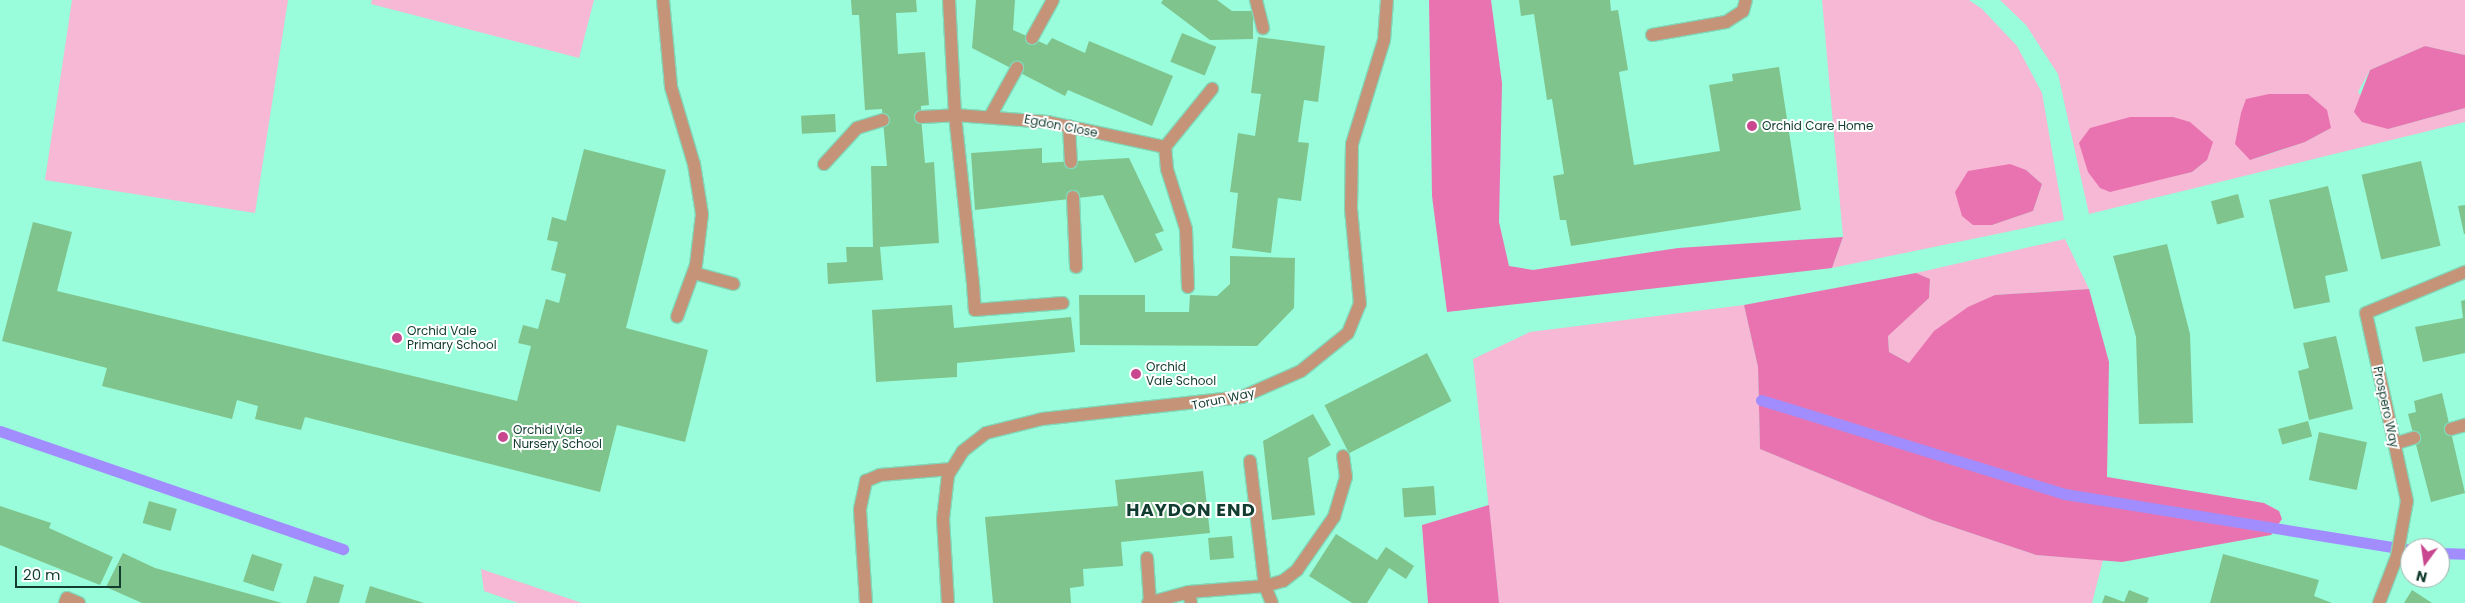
<!DOCTYPE html>
<style>
body{margin:0}
#map{position:relative;width:2465px;height:603px;overflow:hidden;background:#99fcda;font-family:Poppins,sans-serif}
div>[style]{position:absolute}
.green>*{inset:0;background:#f6b8d4}
.forest>*{inset:0;background:#e973b0}
.stream>*{height:11px;margin:-5.5px;padding:0 5.5px;transform-origin:5.5px;border-radius:5.5px;background:#a18dfe}
.building>*{inset:0;background:#7fc48d;transform-origin:0 0}
.roads{filter:drop-shadow(1px 0 #81d9bb) drop-shadow(-1px 0 #81d9bb) drop-shadow(0 1px #81d9bb) drop-shadow(0 -1px #81d9bb)}
.lane>*{height:12px;margin:-6px;padding:0 6px;transform-origin:6px;border-radius:6px;background:#c59377}
.street>*{height:12px;margin:-6px;padding:0 6px;transform-origin:6px;border-radius:6px;background:#c59377}
.dots>*{width:14px;height:14px;translate:-50% -50%;box-sizing:border-box;border:2px solid #fff;border-radius:50%}
span{translate:-50% -50%;white-space:nowrap;text-align:center;line-height:1.15;-webkit-text-stroke:4px #fff;paint-order:stroke}
.street-label{font-size:12px;color:#113c2f}
.poi-label{font-size:12px;color:#113c2f}
.left{translate:0 -50%;text-align:left}
.district-label{font-size:18px;color:#113c2f;font-weight:700;letter-spacing:1px}
.north{position:absolute;left:2400px;top:538px;width:50px;height:50px;box-sizing:border-box;background:#fff;border:1px solid #a0b1ac;border-radius:50%;rotate:194deg;font-size:14px;font-weight:700;line-height:20px;text-align:center;color:#113c2f}
.north::after{content:'';display:block;margin:auto;width:18px;height:22px;background:#c9478f;clip-path:polygon(50% 0,100% 100%,50% 72%,0 100%)}
.scale{position:absolute;left:15px;top:566px;width:106px;height:22px;box-sizing:border-box;border:2px solid #113c2f;border-top:0;padding-left:6px;font-size:15px;line-height:18px;white-space:nowrap;color:#113c2f;-webkit-text-stroke:4px #fff;paint-order:stroke}
</style>
<div id="map">
<div class="green">
<i style="clip-path:polygon(72px 0,288px 0,255px 213px,45px 180px)"></i>
<i style="clip-path:polygon(372px 0,594px 0,579px 58px,371px 4px)"></i>
<i style="clip-path:polygon(evenodd,1822px 0,1969px 0,1982px 9px,2017px 46px,2042px 93px,2064px 220px,1832px 268px,1843px 237px,1822px 0,2026px 170px,2042px 184px,2033px 211px,1992px 225px,2026px 170px)"></i>
<i style="clip-path:polygon(evenodd,2000px 0,2465px 0,2465px 55px,2425px 46px,2370px 70px,2358px 92px,2388px 129px,2465px 108px,2465px 122px,2089px 214px,2058px 74px,2026px 25px,2000px 0,2331px 128px,2305px 142px,2251px 160px,2331px 128px,2000px 0,2207px 160px,2192px 172px,2162px 179px,2207px 160px)"></i>
<i style="clip-path:polygon(2065px 239px,2089px 289px,1995px 295px,1909px 363px,1889px 352px,1888px 335px,1929px 298px,1930px 279px,1916px 273px)"></i>
<i style="clip-path:polygon(1744px 305px,1758px 367px,1760px 449px,1932px 520px,2036px 555px,2103px 560px,2092px 603px,1499px 603px,1473px 359px,1530px 332px)"></i>
<i style="clip-path:polygon(481px 569px,582px 603px,518px 603px,484px 591px)"></i>
</div>
<div class="forest">
<i style="clip-path:polygon(1429px 0,1491px 0,1502px 83px,1499px 222px,1509px 266px,1533px 270px,1678px 248px,1843px 237px,1832px 268px,1447px 312px,1432px 196px)"></i>
<i style="clip-path:polygon(2425px 46px,2465px 55px,2465px 108px,2388px 129px,2362px 122px,2354px 112px,2370px 70px)"></i>
<i style="clip-path:polygon(2269px 94px,2308px 94px,2327px 110px,2331px 128px,2305px 142px,2250px 160px,2235px 144px,2241px 113px,2246px 99px)"></i>
<i style="clip-path:polygon(2130px 117px,2173px 117px,2190px 122px,2213px 142px,2207px 160px,2192px 172px,2110px 192px,2100px 188px,2088px 172px,2079px 143px,2090px 128px)"></i>
<i style="clip-path:polygon(2010px 164px,2026px 170px,2042px 184px,2033px 211px,1992px 225px,1973px 225px,1962px 216px,1955px 192px,1968px 171px)"></i>
<i style="clip-path:polygon(1916px 273px,1930px 279px,1929px 298px,1888px 336px,1889px 352px,1909px 363px,1934px 331px,1968px 307px,1995px 295px,2089px 289px,2109px 362px,2107px 477px,2264px 503px,2279px 511px,2282px 519px,2271px 535px,2122px 562px,2036px 555px,1932px 520px,1760px 449px,1758px 367px,1744px 305px)"></i>
<i style="clip-path:polygon(1489px 505px,1499px 603px,1428px 603px,1422px 525px)"></i>
</div>
<div class="stream">
<i style="left:1761px;top:400px;width:318px;rotate:17.2deg"></i>
<i style="left:2065px;top:494px;width:350px;rotate:9.2deg"></i>
<i style="left:0;top:431px;width:363px;rotate:19deg"></i>
<i style="left:2440px;top:553px;width:25px;rotate:2deg"></i>
</div>
<div class="building">
<i style="clip-path:polygon(851px 0,916px 0,917px 12px,896px 13px,898px 54px,925px 52px,929px 105px,921px 106px,921px 117px,925px 163px,934px 162px,939px 243px,880px 247px,883px 280px,828px 284px,827px 263px,847px 262px,846px 247px,873px 247px,871px 166px,887px 166px,882px 109px,865px 110px,859px 15px,852px 15px)"></i>
<i style="clip-path:polygon(976px 0,1015px 0,1013px 30px,1047px 45px,1052px 38px,1085px 53px,1089px 41px,1173px 76px,1152px 126px,1068px 90px,1065px 96px,972px 48px)"></i>
<i style="clip-path:polygon(1163px 0,1217px 0,1232px 11px,1253px 11px,1253px 39px,1210px 40px,1161px 3px)"></i>
<i style="clip-path:polygon(1519px 0,1610px 0,1611px 11px,1618px 10px,1628px 70px,1619px 72px,1634px 165px,1720px 151px,1709px 85px,1733px 81px,1732px 74px,1779px 67px,1801px 210px,1571px 246px,1566px 220px,1560px 220px,1553px 176px,1564px 174px,1552px 99px,1547px 100px,1534px 14px,1521px 16px)"></i>
<i style="left:1182px;top:33px;width:37px;height:31px;rotate:22deg"></i>
<i style="clip-path:polygon(1258px 37px,1325px 46px,1318px 102px,1304px 100px,1298px 142px,1309px 143px,1301px 201px,1278px 198px,1271px 253px,1232px 248px,1238px 193px,1230px 192px,1238px 133px,1255px 136px,1261px 94px,1251px 93px)"></i>
<i style="left:835px;top:114px;width:18px;height:34px;rotate:87deg"></i>
<i style="clip-path:polygon(1042px 148px,1042px 163px,1129px 158px,1164px 231px,1155px 234px,1163px 250px,1135px 263px,1103px 195px,975px 210px,971px 153px)"></i>
<i style="clip-path:polygon(584px 149px,666px 170px,626px 328px,708px 350px,685px 442px,617px 425px,600px 492px,305px 417px,301px 430px,255px 419px,258px 406px,237px 400px,232px 419px,102px 386px,107px 368px,2px 341px,33px 222px,72px 232px,57px 291px,517px 401px,531px 346px,518px 343px,523px 325px,538px 329px,546px 299px,559px 303px,566px 274px,551px 270px,558px 242px,547px 240px,552px 217px,566px 221px)"></i>
<i style="left:2421px;top:161px;width:87px;height:61px;rotate:77deg"></i>
<i style="clip-path:polygon(2328px 186px,2348px 271px,2325px 276px,2330px 302px,2294px 309px,2269px 200px)"></i>
<i style="left:2238px;top:194px;width:24px;height:28px;rotate:75deg"></i>
<i style="clip-path:polygon(2465px 205px,2465px 234px,2464px 234px,2458px 206px)"></i>
<i style="clip-path:polygon(2167px 244px,2190px 334px,2193px 423px,2139px 424px,2136px 337px,2113px 256px)"></i>
<i style="clip-path:polygon(1230px 256px,1295px 258px,1294px 308px,1257px 346px,1080px 345px,1079px 295px,1145px 295px,1145px 312px,1189px 312px,1190px 295px,1217px 296px,1230px 284px)"></i>
<i style="clip-path:polygon(2465px 300px,2465px 353px,2423px 362px,2415px 327px,2463px 318px,2461px 301px)"></i>
<i style="clip-path:polygon(952px 305px,954px 328px,1071px 317px,1075px 352px,957px 363px,957px 377px,876px 382px,872px 310px)"></i>
<i style="clip-path:polygon(2336px 336px,2353px 409px,2309px 420px,2298px 371px,2309px 368px,2303px 343px)"></i>
<i style="left:1427px;top:353px;width:54px;height:115px;rotate:63deg"></i>
<i style="clip-path:polygon(2442px 393px,2465px 493px,2431px 502px,2408px 414px,2416px 412px,2414px 401px)"></i>
<i style="clip-path:polygon(1313px 414px,1331px 445px,1308px 458px,1315px 515px,1272px 520px,1263px 441px)"></i>
<i style="left:2308px;top:421px;width:16px;height:31px;rotate:75deg"></i>
<i style="left:2319px;top:432px;width:49px;height:49px;rotate:12deg"></i>
<i style="clip-path:polygon(1203px 471px,1210px 533px,1121px 542px,1123px 566px,1083px 569px,1084px 586px,1070px 588px,1071px 603px,993px 603px,985px 517px,1118px 506px,1115px 480px)"></i>
<i style="left:1434px;top:486px;width:29px;height:32px;rotate:86deg"></i>
<i style="left:149px;top:501px;width:29px;height:23px;rotate:16deg"></i>
<i style="clip-path:polygon(0 506px,51px 523px,49px 528px,113px 557px,100px 585px,0 545px)"></i>
<i style="clip-path:polygon(1336px 534px,1377px 560px,1386px 547px,1414px 566px,1406px 579px,1389px 568px,1367px 603px,1352px 603px,1309px 576px)"></i>
<i style="left:1232px;top:536px;width:22px;height:24px;rotate:85deg"></i>
<i style="clip-path:polygon(123px 553px,155px 568px,282px 603px,142px 603px,106px 587px)"></i>
<i style="left:252px;top:554px;width:32px;height:29px;rotate:18deg"></i>
<i style="clip-path:polygon(2223px 554px,2319px 580px,2314px 596px,2332px 603px,2210px 603px)"></i>
<i style="clip-path:polygon(314px 576px,344px 585px,339px 603px,306px 603px)"></i>
<i style="clip-path:polygon(370px 586px,424px 603px,365px 603px)"></i>
<i style="clip-path:polygon(2129px 590px,2149px 598px,2147px 603px,2102px 603px,2105px 595px,2124px 602px)"></i>
<i style="clip-path:polygon(2412px 590px,2432px 603px,2404px 603px)"></i>
</div>
<div class="roads">
<div class="lane">
<i style="left:663px;top:0;width:87px;rotate:84.7deg"></i>
<i style="left:671px;top:87px;width:80px;rotate:73.4deg"></i>
<i style="left:694px;top:164px;width:51px;rotate:80.9deg"></i>
<i style="left:702px;top:214px;width:51px;rotate:96.7deg"></i>
<i style="left:696px;top:265px;width:55px;rotate:110.1deg"></i>
<i style="left:1256px;top:0;width:29px;rotate:76deg"></i>
<i style="left:1652px;top:35px;width:75px;rotate:-10deg"></i>
<i style="left:1726px;top:22px;width:20px;rotate:-33deg"></i>
<i style="left:1743px;top:11px;width:11px;rotate:-75deg"></i>
<i style="left:1032px;top:38px;width:43px;rotate:-61.1deg"></i>
<i style="left:991px;top:115px;width:54px;rotate:-61deg"></i>
<i style="left:921px;top:117px;width:34px;rotate:-3deg"></i>
<i style="left:1069px;top:126px;width:36px;rotate:87deg"></i>
<i style="left:824px;top:164px;width:49px;rotate:-47.5deg"></i>
<i style="left:857px;top:128px;width:27px;rotate:-17deg"></i>
<i style="left:1073px;top:197px;width:70px;rotate:87.5deg"></i>
<i style="left:694px;top:273px;width:41px;rotate:15.4deg"></i>
<i style="left:973px;top:284px;width:26px;rotate:86deg"></i>
<i style="left:975px;top:310px;width:88px;rotate:-4.5deg"></i>
<i style="left:2451px;top:429px;width:15px;rotate:-16deg"></i>
<i style="left:2394px;top:444px;width:21px;rotate:-17deg"></i>
<i style="left:1147px;top:558px;width:44px;rotate:86.1deg"></i>
<i style="left:1265px;top:586px;width:19px;rotate:-16deg"></i>
<i style="left:1283px;top:581px;width:18px;rotate:-38deg"></i>
<i style="left:1297px;top:570px;width:65px;rotate:-55.1deg"></i>
<i style="left:1334px;top:517px;width:42px;rotate:-73.3deg"></i>
<i style="left:1346px;top:477px;width:21px;rotate:-98deg"></i>
<i style="left:866px;top:603px;width:94px;rotate:-93.7deg"></i>
<i style="left:860px;top:509px;width:29px;rotate:-78deg"></i>
<i style="left:866px;top:481px;width:15px;rotate:-23deg"></i>
<i style="left:880px;top:475px;width:71px;rotate:-4.8deg"></i>
<i style="left:1148px;top:603px;width:42px;rotate:-15deg"></i>
<i style="left:1189px;top:592px;width:11px;rotate:80deg"></i>
</div>
<div class="street">
<i style="left:949px;top:0;width:115px;rotate:87deg"></i>
<i style="left:955px;top:115px;width:170px;rotate:83.9deg"></i>
<i style="left:955px;top:115px;width:93px;rotate:4.3deg"></i>
<i style="left:1048px;top:122px;width:120px;rotate:12.1deg"></i>
<i style="left:1188px;top:287px;width:58px;rotate:-92deg"></i>
<i style="left:1186px;top:229px;width:63px;rotate:-107.6deg"></i>
<i style="left:1167px;top:169px;width:22px;rotate:-95deg"></i>
<i style="left:1165px;top:147px;width:75px;rotate:-51deg"></i>
<i style="left:1250px;top:461px;width:126px;rotate:83.2deg"></i>
<i style="left:1265px;top:586px;width:18px;rotate:68deg"></i>
<i style="left:1189px;top:592px;width:76px;rotate:-4.5deg"></i>
<i style="left:65px;top:603px;width:5px;rotate:-68deg"></i>
<i style="left:67px;top:598px;width:13px;rotate:23deg"></i>
<i style="left:948px;top:603px;width:84px;rotate:-93.4deg"></i>
<i style="left:943px;top:519px;width:44px;rotate:-83.5deg"></i>
<i style="left:948px;top:475px;width:28px;rotate:-58deg"></i>
<i style="left:963px;top:451px;width:29px;rotate:-38deg"></i>
<i style="left:986px;top:433px;width:58px;rotate:-14deg"></i>
<i style="left:1042px;top:419px;width:201px;rotate:-6.3deg"></i>
<i style="left:1242px;top:397px;width:64px;rotate:-23.8deg"></i>
<i style="left:1301px;top:371px;width:60px;rotate:-39deg"></i>
<i style="left:1348px;top:333px;width:31px;rotate:-68deg"></i>
<i style="left:1360px;top:304px;width:96px;rotate:-95.4deg"></i>
<i style="left:1351px;top:208px;width:64px;rotate:-89.1deg"></i>
<i style="left:1352px;top:144px;width:109px;rotate:-72.9deg"></i>
<i style="left:1384px;top:40px;width:40px;rotate:-85.7deg"></i>
<i style="left:2379px;top:603px;width:50px;rotate:-69deg"></i>
<i style="left:2397px;top:556px;width:56px;rotate:-79.7deg"></i>
<i style="left:2407px;top:501px;width:192px;rotate:-102.3deg"></i>
<i style="left:2366px;top:313px;width:107px;rotate:-22.5deg"></i>
</div>
</div>
<div class="dots">
<i style="left:1752px;top:126px;background:#c9478f"></i>
<i style="left:397px;top:338px;background:#c9478f"></i>
<i style="left:1136px;top:374px;background:#c9478f"></i>
<i style="left:503px;top:437px;background:#c9478f"></i>
</div>
<div class="street-label">
<span style="left:1061px;top:126px;rotate:11deg">Egdon Close</span>
<span style="left:1223px;top:399px;rotate:-12deg">Torun Way</span>
<span style="left:2386px;top:407px;rotate:78deg">Prospero Way</span>
</div>
<div class="poi-label">
<span class="left" style="left:1762px;top:126px">Orchid Care Home</span>
<span class="left" style="left:407px;top:338px">Orchid Vale<br>Primary School</span>
<span class="left" style="left:1146px;top:374px">Orchid<br>Vale School</span>
<span class="left" style="left:513px;top:437px">Orchid Vale<br>Nursery School</span>
</div>
<div class="district-label">
<span style="left:1191px;top:510px">HAYDON END</span>
</div>
<div class="north">N</div>
<div class="scale">20 m</div>
</div>
